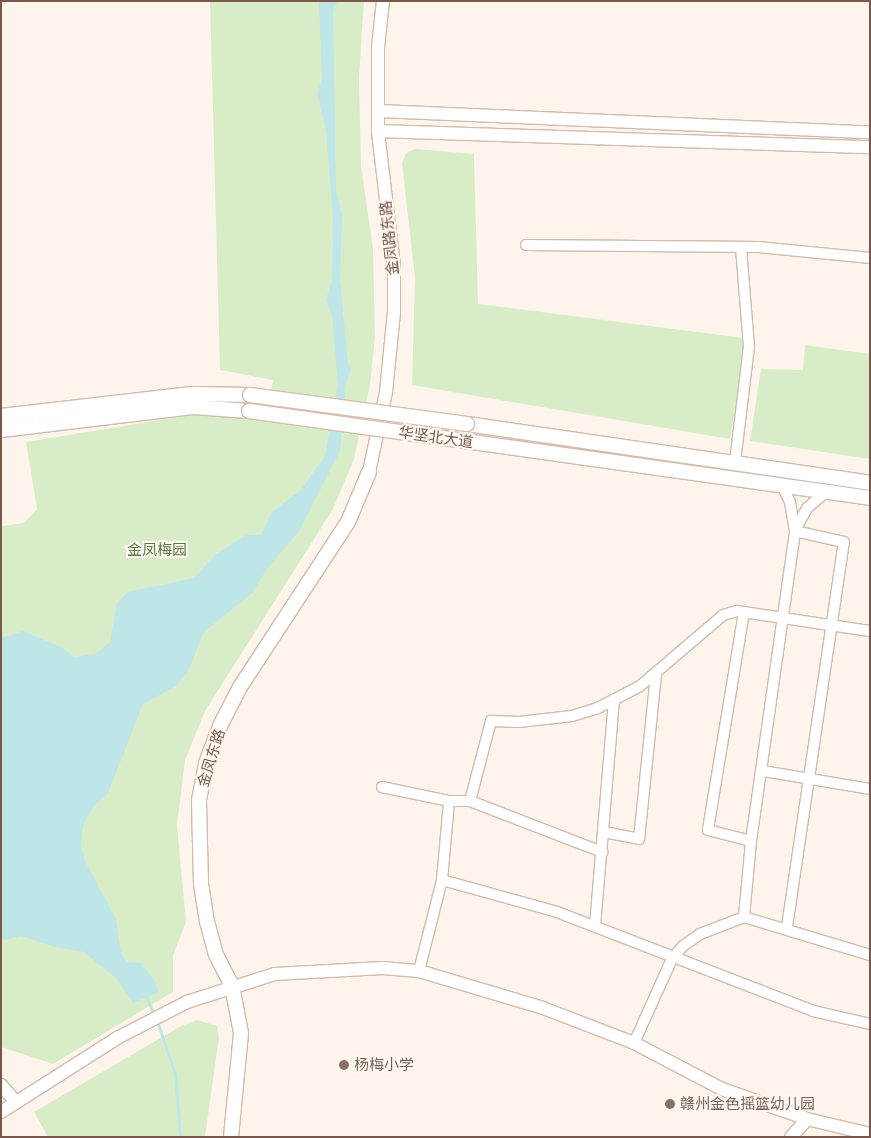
<!DOCTYPE html>
<meta charset="utf-8">
<style>
body{margin:0}
#map{position:relative;width:871px;height:1138px;overflow:hidden;background:#fdf5eb;font-family:Inter,"Noto Sans SC",sans-serif}
div>[style]{position:absolute}
.green>*{inset:0;background:#d9ecc8}
.water>*{inset:0;background:#bee5e8}
.stream>*{height:3px;margin:-1.5px;padding:0 1.5px;transform-origin:1.5px;border-radius:1.5px;background:#bee5e8}
.roads{filter:drop-shadow(1px 0 #d1bbaf) drop-shadow(-1px 0 #d1bbaf) drop-shadow(0 1px #d1bbaf) drop-shadow(0 -1px #d1bbaf)}
.minor>*{height:10px;margin:-5px;padding:0 5px;transform-origin:5px;border-radius:5px;background:#fff}
.tertiary>*{height:12px;margin:-6px;padding:0 6px;transform-origin:6px;border-radius:6px;background:#fff}
.secondary>*{height:14px;margin:-7px;padding:0 7px;transform-origin:7px;border-radius:7px;background:#fff}
.bridges{filter:drop-shadow(1px 0 #d6beaf) drop-shadow(-1px 0 #d6beaf) drop-shadow(0 1px #d6beaf) drop-shadow(0 -1px #d6beaf)}
.secondary-bridge>*{height:14px;margin:-7px;padding:0 7px;transform-origin:7px;border-radius:7px;background:#fff}
.dots>*{width:14px;height:14px;translate:-50% -50%;box-sizing:border-box;border:2px solid #fff9f2;border-radius:50%}
span{translate:-50% -50%;white-space:nowrap;text-align:center;line-height:1.15;-webkit-text-stroke:4px #fff9f2;paint-order:stroke}
.street-label{font-size:15px;color:#7a594c}
.park-label{font-size:15px;color:#567a41}
.education-label{font-size:15px;color:#785e54}
.left{translate:0 -50%;text-align:left}
.frame{position:absolute;inset:0;border:2px solid #7a594c;pointer-events:none}
</style>
<div id="map">
<div class="green">
<i style="clip-path:polygon(210px 1px,364px 1px,359px 77px,361px 166px,373px 249px,375px 337px,370px 385px,354px 459px,333px 509px,205px 711px,185px 760px,177px 825px,186px 922px,173px 955px,173px 992px,53px 1064px,1px 1047px,1px 526px,24px 523px,37px 509px,26px 442px,208px 412px,267px 413px,273px 380px,220px 370px)"></i>
<i style="clip-path:polygon(415px 149px,474px 154px,478px 304px,744px 338px,739px 391px,730px 439px,412px 385px,415px 278px,402px 163px,406px 153px)"></i>
<i style="clip-path:polygon(805px 345px,870px 354px,870px 459px,750px 441px,761px 369px,803px 370px)"></i>
<i style="clip-path:polygon(197px 1020px,217px 1026px,219px 1037px,205px 1137px,48px 1137px,34px 1112px,181px 1026px)"></i>
</div>
<div class="water">
<i style="clip-path:polygon(319px 1px,338px 1px,333px 11px,336px 190px,342px 214px,340px 281px,348px 363px,351px 370px,346px 384px,340px 451px,299px 531px,267px 569px,252px 593px,203px 633px,188px 672px,176px 686px,143px 704px,108px 793px,92px 808px,83px 826px,81px 845px,85px 861px,116px 919px,121px 953px,127px 962px,140px 963px,153px 978px,159px 992px,133px 1003px,117px 979px,84px 952px,55px 947px,21px 936px,5px 940px,1px 936px,1px 638px,23px 631px,61px 647px,74px 657px,95px 654px,110px 642px,117px 603px,128px 592px,194px 578px,215px 555px,236px 541px,247px 535px,261px 535px,272px 512px,301px 490px,325px 456px,338px 385px,332px 314px,326px 300px,332px 279px,333px 216px,326px 131px,317px 93px,322px 80px)"></i>
</div>
<div class="stream">
<i style="left:145px;top:993px;width:24px;rotate:68deg"></i>
<i style="left:157px;top:1021px;width:56px;rotate:71.2deg"></i>
<i style="left:175px;top:1074px;width:63px;rotate:85.5deg"></i>
</div>
<div class="roads">
<div class="minor">
<i style="left:526px;top:245px;width:232px;rotate:0.5deg"></i>
<i style="left:758px;top:247px;width:113px;rotate:5.6deg"></i>
<i style="left:735px;top:462px;width:116px;rotate:-83.1deg"></i>
<i style="left:749px;top:347px;width:100px;rotate:-94.6deg"></i>
<i style="left:795px;top:530px;width:25px;rotate:-61deg"></i>
<i style="left:807px;top:508px;width:25px;rotate:-40deg"></i>
<i style="left:744px;top:612px;width:221px;rotate:99.4deg"></i>
<i style="left:708px;top:830px;width:44px;rotate:14.3deg"></i>
<i style="left:763px;top:771px;width:109px;rotate:9.5deg"></i>
<i style="left:382px;top:787px;width:68px;rotate:11.8deg"></i>
<i style="left:470px;top:801px;width:142px;rotate:21.1deg"></i>
<i style="left:604px;top:832px;width:36px;rotate:11deg"></i>
<i style="left:639px;top:839px;width:166px;rotate:-84.1deg"></i>
<i style="left:442px;top:880px;width:119px;rotate:15.5deg"></i>
<i style="left:557px;top:912px;width:274px;rotate:21.1deg"></i>
<i style="left:813px;top:1011px;width:58px;rotate:12.8deg"></i>
<i style="left:744px;top:917px;width:76px;rotate:-84.7deg"></i>
<i style="left:751px;top:841px;width:313px;rotate:-81.9deg"></i>
<i style="left:795px;top:531px;width:29px;rotate:-100deg"></i>
<i style="left:790px;top:502px;width:19px;rotate:-115deg"></i>
<i style="left:595px;top:926px;width:227px;rotate:-85.2deg"></i>
<i style="left:787px;top:927px;width:389px;rotate:-81.6deg"></i>
<i style="left:844px;top:542px;width:50px;rotate:-167.3deg"></i>
<i style="left:419px;top:971px;width:94px;rotate:-75.8deg"></i>
<i style="left:442px;top:880px;width:79px;rotate:-84.9deg"></i>
<i style="left:449px;top:801px;width:21px"></i>
<i style="left:470px;top:801px;width:83px;rotate:-75.3deg"></i>
<i style="left:491px;top:721px;width:28px;rotate:2deg"></i>
<i style="left:519px;top:722px;width:53px;rotate:-6.5deg"></i>
<i style="left:572px;top:716px;width:27px;rotate:-17deg"></i>
<i style="left:598px;top:708px;width:47px;rotate:-27.6deg"></i>
<i style="left:640px;top:686px;width:109px;rotate:-40.5deg"></i>
<i style="left:723px;top:615px;width:15px;rotate:-16deg"></i>
<i style="left:737px;top:611px;width:134px;rotate:8.6deg"></i>
<i style="left:634px;top:1043px;width:92px;rotate:-65.7deg"></i>
<i style="left:672px;top:959px;width:17px;rotate:-50deg"></i>
<i style="left:683px;top:946px;width:21px;rotate:-35deg"></i>
<i style="left:700px;top:934px;width:47px;rotate:-21.1deg"></i>
<i style="left:744px;top:917px;width:132px;rotate:16.8deg"></i>
</div>
<div class="tertiary">
<i style="left:380px;top:111px;width:490px;rotate:2.5deg"></i>
<i style="left:378px;top:131px;width:492px;rotate:1.9deg"></i>
<i style="left:369px;top:472px;width:82px;rotate:-78deg"></i>
<i style="left:386px;top:392px;width:80px;rotate:-84.3deg"></i>
<i style="left:394px;top:312px;width:46px;rotate:-90deg"></i>
<i style="left:394px;top:266px;width:136px;rotate:-96.8deg"></i>
<i style="left:378px;top:131px;width:84px;rotate:-90deg"></i>
<i style="left:378px;top:47px;width:46px;rotate:-83.8deg"></i>
<i style="left:1px;top:1085px;width:23px;rotate:49deg"></i>
<i style="left:1px;top:1112px;width:138px;rotate:-32.5deg"></i>
<i style="left:117px;top:1038px;width:79px;rotate:-27.2deg"></i>
<i style="left:187px;top:1002px;width:92px;rotate:-17.7deg"></i>
<i style="left:275px;top:974px;width:108px;rotate:-3.2deg"></i>
<i style="left:383px;top:968px;width:36px;rotate:5deg"></i>
<i style="left:419px;top:971px;width:129px;rotate:16.6deg"></i>
<i style="left:543px;top:1008px;width:97px;rotate:21deg"></i>
<i style="left:634px;top:1043px;width:99px;rotate:27.6deg"></i>
<i style="left:722px;top:1089px;width:90px;rotate:19.4deg"></i>
<i style="left:807px;top:1119px;width:65px;rotate:13.4deg"></i>
<i style="left:791px;top:1137px;width:24px;rotate:-48deg"></i>
</div>
<div class="secondary">
<i style="left:1px;top:416px;width:192px;rotate:-6.6deg"></i>
<i style="left:192px;top:394px;width:58px;rotate:1deg"></i>
<i style="left:467px;top:424px;width:407px;rotate:8.3deg"></i>
<i style="left:1px;top:430px;width:193px;rotate:-6.8deg"></i>
<i style="left:193px;top:407px;width:56px;rotate:4.1deg"></i>
<i style="left:465px;top:441px;width:409px;rotate:8deg"></i>
<i style="left:231px;top:1137px;width:104px;rotate:-84.5deg"></i>
<i style="left:241px;top:1033px;width:48px;rotate:-100.8deg"></i>
<i style="left:232px;top:986px;width:35px;rotate:-117deg"></i>
<i style="left:216px;top:955px;width:34px;rotate:-105deg"></i>
<i style="left:207px;top:922px;width:38px;rotate:-99deg"></i>
<i style="left:201px;top:884px;width:84px;rotate:-91.4deg"></i>
<i style="left:199px;top:800px;width:38px;rotate:-79deg"></i>
<i style="left:206px;top:763px;width:40px;rotate:-69deg"></i>
<i style="left:220px;top:726px;width:44px;rotate:-62.9deg"></i>
<i style="left:240px;top:687px;width:197px;rotate:-56.8deg"></i>
<i style="left:348px;top:522px;width:54px;rotate:-67.2deg"></i>
</div>
</div>
<div class="bridges">
<div class="secondary-bridge">
<i style="left:250px;top:395px;width:219px;rotate:7.6deg"></i>
<i style="left:249px;top:411px;width:218px;rotate:7.9deg"></i>
</div>
</div>
<div class="dots">
<i style="left:344px;top:1065px;background:#8d6e63"></i>
<i style="left:670px;top:1104px;background:#8d6e63"></i>
</div>
<div class="street-label">
<span style="left:389px;top:238px;rotate:-96deg">金凤路东路</span>
<span style="left:436px;top:437px;rotate:8deg">华坚北大道</span>
<span style="left:211px;top:758px;rotate:-73deg">金凤东路</span>
</div>
<div class="park-label">
<span style="left:157px;top:550px">金凤梅园</span>
</div>
<div class="education-label">
<span class="left" style="left:354px;top:1065px">杨梅小学</span>
<span class="left" style="left:680px;top:1104px">赣州金色摇篮幼儿园</span>
</div>
<div class="frame"></div>
</div>
